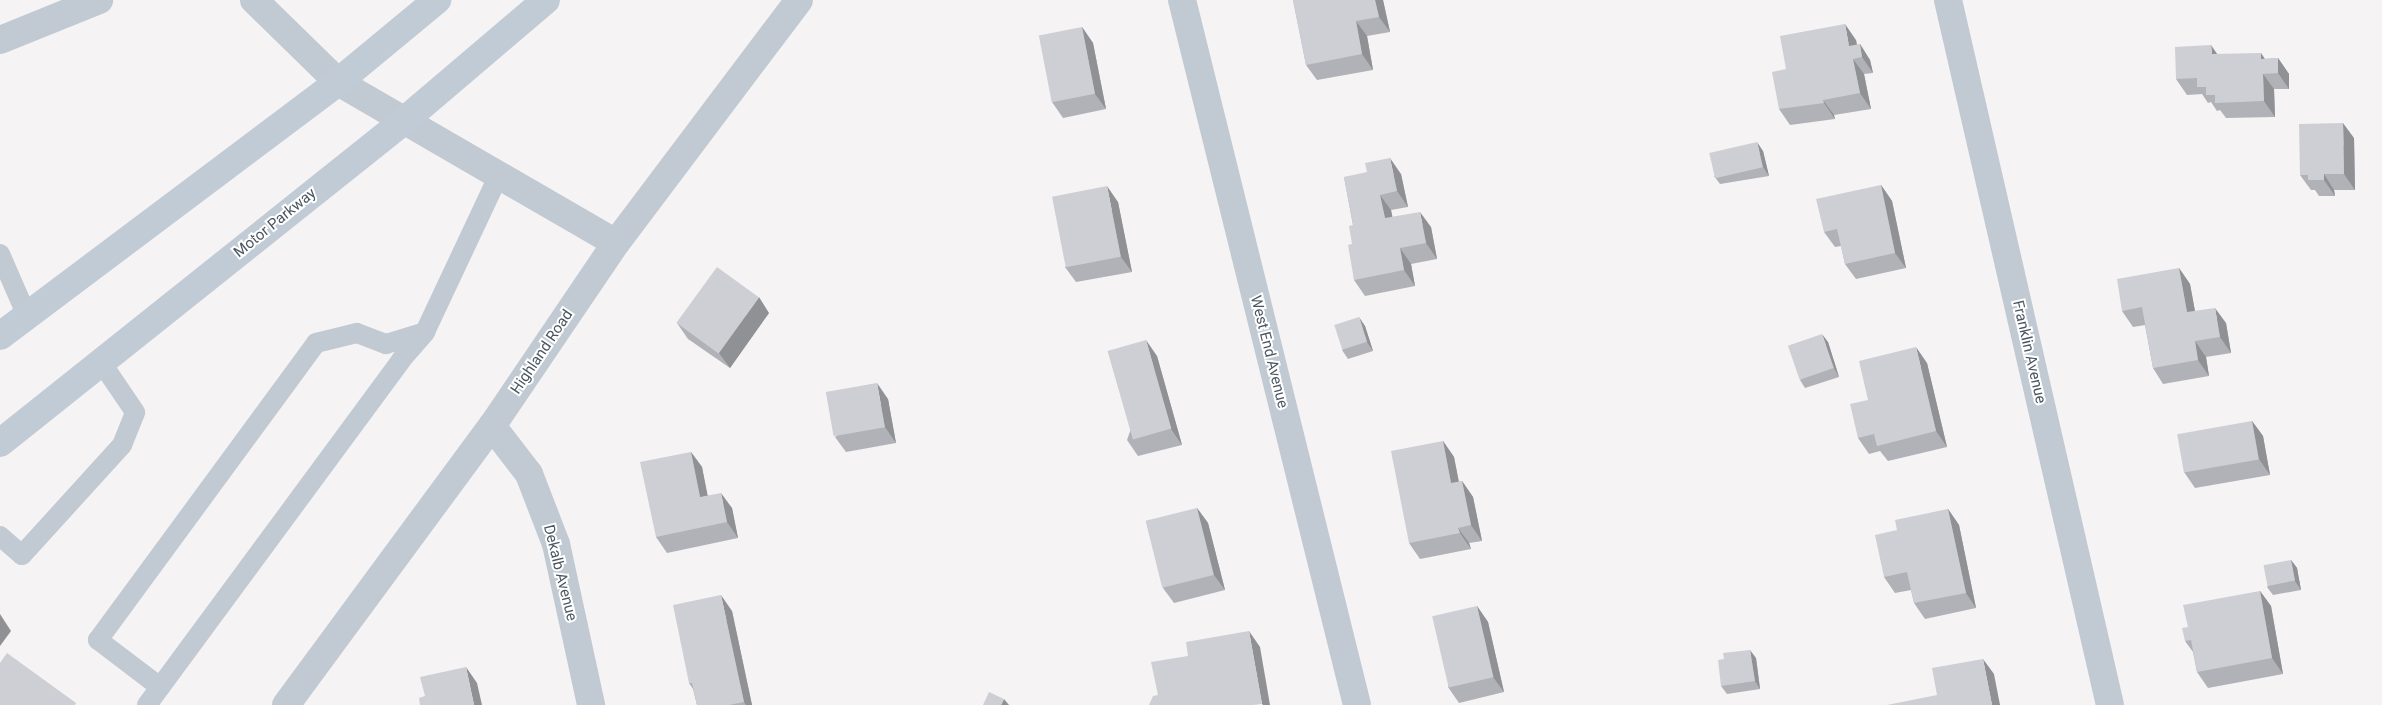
<!DOCTYPE html>
<style>
body{margin:0}
#map{position:relative;width:2382px;height:705px;overflow:hidden;background:#f5f3f3;font-family:Roboto,sans-serif}
div>[style]{position:absolute}
.service>*{height:20px;margin:-10px;padding:0 10px;transform-origin:10px;border-radius:10px;background:#c1cad2}
.minor>*{height:28px;margin:-14px;padding:0 14px;transform-origin:14px;border-radius:14px;background:#c1cad2}
.secondary>*{height:28px;margin:-14px;padding:0 14px;transform-origin:14px;border-radius:14px;background:#c1cbd6}
.wall>*{inset:0;background:#b0b2b7}
.shaded-wall>*{inset:0;background:#909195}
.building>*{inset:0;background:#cdcfd5;transform-origin:0 0}
span{translate:-50% -50%;white-space:nowrap;text-align:center;line-height:1.15;-webkit-text-stroke:4px #fff;paint-order:stroke}
.street-label{font-size:15px;color:#4a5661}
</style>
<div id="map">
<div class="service">
<i style="left:0;top:254px;width:68px;rotate:66.5deg"></i>
<i style="left:0;top:536px;width:29px;rotate:41deg"></i>
<i style="left:22px;top:555px;width:149px;rotate:-47.7deg"></i>
<i style="left:122px;top:445px;width:35px;rotate:-68deg"></i>
<i style="left:135px;top:412px;width:60px;rotate:-124.2deg"></i>
<i style="left:160px;top:687px;width:78px;rotate:-142.8deg"></i>
<i style="left:98px;top:640px;width:368px;rotate:-53.7deg"></i>
<i style="left:316px;top:343px;width:42px;rotate:-13.7deg"></i>
<i style="left:357px;top:333px;width:31px;rotate:21deg"></i>
<i style="left:386px;top:344px;width:41px;rotate:-17.1deg"></i>
<i style="left:147px;top:705px;width:428px;rotate:-53.6deg"></i>
<i style="left:401px;top:360px;width:37px;rotate:-49deg"></i>
<i style="left:425px;top:332px;width:174px;rotate:-64.8deg"></i>
</div>
<div class="minor">
<i style="left:254px;top:0;width:117px;rotate:44.3deg"></i>
<i style="left:338px;top:82px;width:321px;rotate:30.1deg"></i>
<i style="left:1182px;top:0;width:726px;rotate:76.06deg"></i>
<i style="left:1948px;top:0;width:723px;rotate:77.06deg"></i>
<i style="left:0;top:40px;width:107px;rotate:-22deg"></i>
<i style="left:492px;top:426px;width:61px;rotate:52.4deg"></i>
<i style="left:529px;top:474px;width:75px;rotate:68.9deg"></i>
<i style="left:556px;top:544px;width:165px;rotate:77.7deg"></i>
<i style="left:286px;top:705px;width:347px;rotate:-53.6deg"></i>
<i style="left:492px;top:426px;width:221px;rotate:-55.9deg"></i>
<i style="left:616px;top:243px;width:304px;rotate:-53deg"></i>
</div>
<div class="secondary">
<i style="left:0;top:336px;width:423px;rotate:-36.9deg"></i>
<i style="left:338px;top:82px;width:129px;rotate:-39.6deg"></i>
<i style="left:0;top:443px;width:518px;rotate:-38.57deg"></i>
<i style="left:405px;top:120px;width:185px;rotate:-40.4deg"></i>
</div>
<div class="wall">
<i style="clip-path:polygon(1293px 0,1383px 0,1390px 32px,1367px 36px,1373px 70px,1317px 80px,1306px 65px)"></i>
<i style="clip-path:polygon(1082px 27px,1093px 43px,1106px 109px,1063px 118px,1052px 102px)"></i>
<i style="clip-path:polygon(1856px 40px,1857px 45px,1860px 44px,1870px 60px,1873px 73px,1864px 74px,1871px 109px,1834px 115px,1835px 119px,1790px 125px,1779px 109px,1786px 69px)"></i>
<i style="clip-path:polygon(2217px 54px,2265px 59px,2278px 58px,2289px 74px,2289px 89px,2274px 89px,2275px 117px,2226px 118px,2220px 110px,2217px 111px,2211px 102px,2208px 103px,2202px 94px,2187px 95px,2176px 79px)"></i>
<i style="clip-path:polygon(2354px 138px,2355px 190px,2334px 190px,2335px 196px,2319px 196px,2315px 190px,2311px 190px,2300px 175px)"></i>
<i style="clip-path:polygon(1763px 151px,1769px 176px,1720px 184px,1714px 176px)"></i>
<i style="clip-path:polygon(1401px 174px,1408px 207px,1391px 210px,1392px 217px,1431px 227px,1437px 259px,1411px 264px,1415px 286px,1365px 296px,1354px 280px,1352px 244px,1353px 225px,1344px 177px)"></i>
<i style="clip-path:polygon(1881px 185px,1892px 201px,1906px 268px,1856px 279px,1845px 264px,1841px 246px,1835px 247px,1824px 232px)"></i>
<i style="clip-path:polygon(1118px 202px,1132px 272px,1076px 282px,1065px 267px)"></i>
<i style="clip-path:polygon(2179px 268px,2190px 284px,2195px 311px,2226px 323px,2231px 353px,2206px 357px,2209px 376px,2163px 384px,2153px 368px,2145px 325px,2133px 327px,2122px 311px)"></i>
<i style="clip-path:polygon(769px 313px,730px 368px,688px 339px,677px 323px)"></i>
<i style="clip-path:polygon(1365px 326px,1373px 351px,1348px 359px,1342px 350px)"></i>
<i style="clip-path:polygon(1828px 342px,1839px 377px,1805px 388px,1800px 380px)"></i>
<i style="clip-path:polygon(1157px 356px,1182px 445px,1138px 456px,1127px 440px)"></i>
<i style="clip-path:polygon(1927px 363px,1947px 447px,1888px 461px,1880px 451px,1869px 454px,1858px 438px,1868px 400px)"></i>
<i style="clip-path:polygon(888px 399px,896px 443px,846px 452px,835px 437px)"></i>
<i style="clip-path:polygon(2252px 421px,2263px 436px,2270px 475px,2195px 488px,2184px 472px)"></i>
<i style="clip-path:polygon(1443px 441px,1454px 457px,1459px 482px,1462px 481px,1473px 497px,1482px 541px,1469px 543px,1471px 549px,1420px 559px,1409px 543px)"></i>
<i style="clip-path:polygon(691px 452px,702px 467px,707px 495px,732px 508px,738px 538px,667px 553px,656px 537px)"></i>
<i style="clip-path:polygon(1197px 508px,1208px 523px,1225px 590px,1174px 603px,1163px 588px)"></i>
<i style="clip-path:polygon(1948px 509px,1959px 525px,1976px 608px,1925px 619px,1914px 603px,1911px 590px,1895px 593px,1884px 577px,1897px 530px)"></i>
<i style="clip-path:polygon(2291px 560px,2297px 568px,2301px 590px,2273px 595px,2267px 587px)"></i>
<i style="clip-path:polygon(2260px 591px,2271px 606px,2283px 674px,2208px 688px,2197px 672px,2193px 652px,2185px 641px,2188px 627px)"></i>
<i style="clip-path:polygon(1477px 606px,1488px 622px,1504px 692px,1459px 703px,1448px 687px)"></i>
<i style="clip-path:polygon(732px 611px,752px 705px,697px 705px,693px 689px,689px 683px)"></i>
<i style="clip-path:polygon(1756px 658px,1760px 689px,1727px 694px,1721px 686px,1724px 659px)"></i>
</div>
<div class="shaded-wall">
<i style="clip-path:polygon(1375px 0,1383px 0,1390px 32px,1379px 17px)"></i>
<i style="clip-path:polygon(1356px 21px,1367px 36px,1373px 70px,1362px 54px)"></i>
<i style="clip-path:polygon(1845px 24px,1856px 40px,1859px 58px,1849px 46px)"></i>
<i style="clip-path:polygon(1082px 27px,1093px 43px,1106px 109px,1095px 94px)"></i>
<i style="clip-path:polygon(1860px 44px,1870px 60px,1873px 73px,1862px 57px)"></i>
<i style="clip-path:polygon(2211px 45px,2222px 61px,2212px 54px)"></i>
<i style="clip-path:polygon(2261px 53px,2271px 68px,2261px 59px)"></i>
<i style="clip-path:polygon(2278px 58px,2289px 74px,2289px 89px,2278px 73px)"></i>
<i style="clip-path:polygon(1853px 59px,1864px 74px,1871px 109px,1860px 93px)"></i>
<i style="clip-path:polygon(2263px 74px,2274px 89px,2275px 117px,2264px 101px)"></i>
<i style="clip-path:polygon(1823px 100px,1834px 115px,1835px 119px,1824px 103px)"></i>
<i style="clip-path:polygon(2343px 123px,2354px 138px,2355px 190px,2344px 174px)"></i>
<i style="clip-path:polygon(1757px 142px,1763px 151px,1769px 176px,1763px 167px)"></i>
<i style="clip-path:polygon(1390px 158px,1401px 174px,1408px 207px,1397px 191px)"></i>
<i style="clip-path:polygon(2324px 174px,2334px 190px,2335px 196px,2324px 180px)"></i>
<i style="clip-path:polygon(1881px 185px,1892px 201px,1906px 268px,1895px 253px)"></i>
<i style="clip-path:polygon(1107px 186px,1118px 202px,1132px 272px,1121px 257px)"></i>
<i style="clip-path:polygon(1380px 195px,1391px 210px,1396px 234px,1385px 218px)"></i>
<i style="clip-path:polygon(1420px 212px,1431px 227px,1437px 259px,1426px 243px)"></i>
<i style="clip-path:polygon(1400px 248px,1411px 264px,1415px 286px,1404px 270px)"></i>
<i style="clip-path:polygon(2179px 268px,2190px 284px,2198px 328px,2187px 312px)"></i>
<i style="clip-path:polygon(759px 297px,769px 313px,730px 368px,719px 353px)"></i>
<i style="clip-path:polygon(2215px 308px,2226px 323px,2231px 353px,2220px 337px)"></i>
<i style="clip-path:polygon(1359px 317px,1365px 326px,1373px 351px,1367px 342px)"></i>
<i style="clip-path:polygon(1822px 334px,1828px 342px,1839px 377px,1834px 368px)"></i>
<i style="clip-path:polygon(1146px 340px,1157px 356px,1182px 445px,1171px 429px)"></i>
<i style="clip-path:polygon(2195px 341px,2206px 357px,2209px 376px,2198px 360px)"></i>
<i style="clip-path:polygon(1916px 347px,1927px 363px,1947px 447px,1936px 431px)"></i>
<i style="clip-path:polygon(877px 383px,888px 399px,896px 443px,885px 427px)"></i>
<i style="clip-path:polygon(2252px 421px,2263px 436px,2270px 475px,2259px 459px)"></i>
<i style="clip-path:polygon(1443px 441px,1454px 457px,1462px 499px,1451px 483px)"></i>
<i style="clip-path:polygon(691px 452px,702px 467px,711px 512px,700px 497px)"></i>
<i style="clip-path:polygon(1462px 481px,1473px 497px,1482px 541px,1471px 525px)"></i>
<i style="clip-path:polygon(721px 493px,732px 508px,738px 538px,727px 522px)"></i>
<i style="clip-path:polygon(1197px 508px,1208px 523px,1225px 590px,1214px 575px)"></i>
<i style="clip-path:polygon(1948px 509px,1959px 525px,1976px 608px,1966px 593px)"></i>
<i style="clip-path:polygon(1458px 528px,1469px 543px,1471px 549px,1460px 533px)"></i>
<i style="clip-path:polygon(2291px 560px,2297px 568px,2301px 590px,2295px 581px)"></i>
<i style="clip-path:polygon(2260px 591px,2271px 606px,2283px 674px,2272px 658px)"></i>
<i style="clip-path:polygon(721px 595px,732px 611px,752px 705px,746px 705px,744px 702px)"></i>
<i style="clip-path:polygon(1477px 606px,1488px 622px,1504px 692px,1493px 677px)"></i>
<i style="clip-path:polygon(0 614px,11px 631px,0 646px)"></i>
<i style="clip-path:polygon(1249px 631px,1260px 647px,1270px 705px,1263px 705px,1262px 704px)"></i>
<i style="clip-path:polygon(1750px 650px,1756px 658px,1760px 689px,1755px 681px)"></i>
<i style="clip-path:polygon(1983px 659px,1994px 674px,2000px 705px,1992px 705px)"></i>
<i style="clip-path:polygon(466px 667px,477px 683px,482px 705px,474px 705px)"></i>
<i style="clip-path:polygon(1004px 699px,1009px 705px,1001px 705px)"></i>
</div>
<div class="building">
<i style="clip-path:polygon(1293px 0,1375px 0,1379px 17px,1356px 21px,1362px 54px,1306px 65px)"></i>
<i style="clip-path:polygon(1845px 24px,1849px 46px,1860px 44px,1862px 57px,1853px 59px,1860px 93px,1823px 100px,1824px 103px,1779px 109px,1772px 72px,1786px 69px,1780px 36px)"></i>
<i style="left:1082px;top:27px;width:68px;height:44px;rotate:79deg"></i>
<i style="clip-path:polygon(2211px 45px,2212px 54px,2261px 53px,2261px 59px,2278px 58px,2278px 73px,2263px 74px,2264px 101px,2215px 103px,2215px 95px,2206px 95px,2206px 87px,2197px 87px,2197px 78px,2176px 79px,2175px 47px)"></i>
<i style="clip-path:polygon(2343px 123px,2344px 174px,2324px 174px,2324px 180px,2308px 180px,2308px 175px,2300px 175px,2299px 124px)"></i>
<i style="left:1757px;top:142px;width:26px;height:49px;rotate:77deg"></i>
<i style="clip-path:polygon(1390px 158px,1397px 191px,1380px 195px,1385px 218px,1420px 212px,1426px 243px,1400px 248px,1404px 270px,1354px 280px,1348px 245px,1352px 244px,1349px 226px,1353px 225px,1344px 177px,1367px 172px,1365px 163px)"></i>
<i style="clip-path:polygon(1881px 185px,1895px 253px,1845px 264px,1837px 229px,1824px 232px,1816px 199px)"></i>
<i style="left:1107px;top:186px;width:72px;height:56px;rotate:79deg"></i>
<i style="left:717px;top:267px;width:52px;height:69px;rotate:36deg"></i>
<i style="clip-path:polygon(2179px 268px,2187px 312px,2215px 308px,2220px 337px,2195px 341px,2198px 360px,2153px 368px,2142px 307px,2122px 311px,2117px 279px)"></i>
<i style="left:1359px;top:317px;width:26px;height:26px;rotate:72deg"></i>
<i style="left:1822px;top:334px;width:36px;height:36px;rotate:71deg"></i>
<i style="left:1146px;top:340px;width:92px;height:40px;rotate:74deg"></i>
<i style="clip-path:polygon(1916px 347px,1936px 431px,1877px 446px,1874px 434px,1858px 438px,1850px 404px,1868px 400px,1859px 361px)"></i>
<i style="left:877px;top:383px;width:45px;height:52px;rotate:80deg"></i>
<i style="left:2252px;top:421px;width:39px;height:76px;rotate:80deg"></i>
<i style="clip-path:polygon(1443px 441px,1451px 483px,1462px 481px,1471px 525px,1458px 528px,1460px 533px,1409px 543px,1391px 451px)"></i>
<i style="clip-path:polygon(691px 452px,700px 497px,721px 493px,727px 522px,656px 537px,640px 462px)"></i>
<i style="left:1197px;top:508px;width:69px;height:53px;rotate:76deg"></i>
<i style="clip-path:polygon(1948px 509px,1966px 593px,1914px 603px,1907px 572px,1884px 577px,1875px 535px,1897px 530px,1895px 520px)"></i>
<i style="left:2291px;top:560px;width:21px;height:28px;rotate:79deg"></i>
<i style="clip-path:polygon(2260px 591px,2272px 658px,2197px 672px,2191px 640px,2185px 641px,2182px 628px,2188px 627px,2183px 605px)"></i>
<i style="clip-path:polygon(721px 595px,744px 702px,729px 705px,697px 705px,692px 683px,689px 683px,673px 605px)"></i>
<i style="left:1477px;top:606px;width:73px;height:46px;rotate:77deg"></i>
<i style="clip-path:polygon(1249px 631px,1262px 704px,1253px 705px,1149px 705px,1153px 696px,1158px 695px,1151px 662px,1188px 656px,1186px 642px)"></i>
<i style="clip-path:polygon(1750px 650px,1755px 681px,1721px 686px,1718px 660px,1724px 659px,1723px 653px)"></i>
<i style="clip-path:polygon(7px 653px,76px 703px,75px 705px,0 705px,0 663px)"></i>
<i style="clip-path:polygon(1983px 659px,1992px 705px,1887px 705px,1937px 695px,1932px 668px)"></i>
<i style="clip-path:polygon(466px 667px,474px 705px,420px 705px,419px 698px,425px 696px,420px 677px)"></i>
<i style="clip-path:polygon(989px 692px,1004px 699px,1001px 705px,983px 705px)"></i>
</div>
<div class="street-label">
<span style="left:275px;top:223px;rotate:-39deg">Motor Parkway</span>
<span style="left:542px;top:352px;rotate:-56deg">Highland Road</span>
<span style="left:1269px;top:352px;rotate:76deg">West End Avenue</span>
<span style="left:2029px;top:352px;rotate:77deg">Franklin Avenue</span>
<span style="left:560px;top:573px;rotate:76deg">Dekalb Avenue</span>
</div>
</div>
